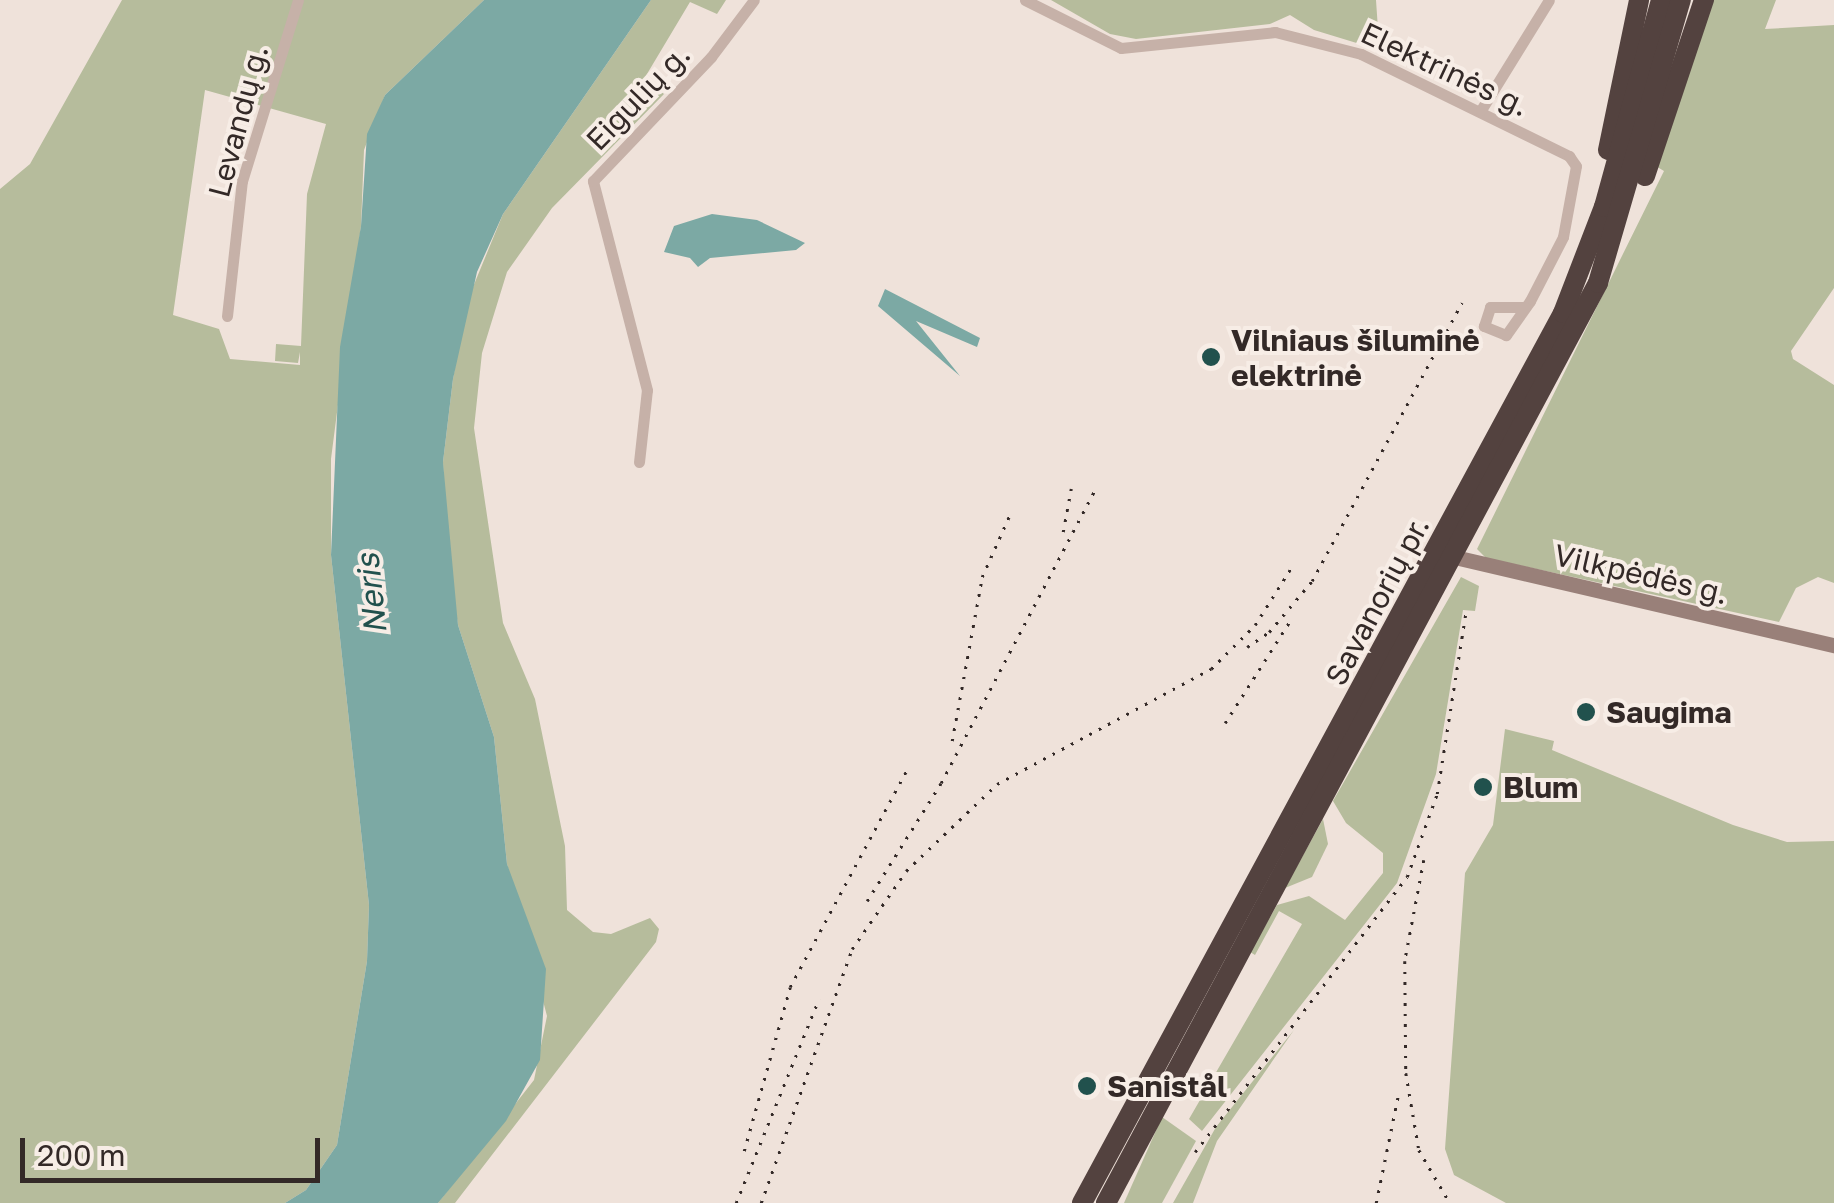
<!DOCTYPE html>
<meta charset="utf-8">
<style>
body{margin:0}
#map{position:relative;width:1834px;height:1203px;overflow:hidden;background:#efe2da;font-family:"Golos Text",sans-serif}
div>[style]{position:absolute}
.green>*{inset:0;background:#b6bc9c}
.water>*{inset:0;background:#7ca9a4}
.street>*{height:11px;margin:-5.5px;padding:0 5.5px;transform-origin:5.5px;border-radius:5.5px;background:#c6b1a8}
.secondary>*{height:15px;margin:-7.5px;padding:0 7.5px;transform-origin:7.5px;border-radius:7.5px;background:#998079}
.highway>*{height:20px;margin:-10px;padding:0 10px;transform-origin:10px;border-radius:10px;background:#53423f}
.rail>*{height:2.5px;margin-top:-1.25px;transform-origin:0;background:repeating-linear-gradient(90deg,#332927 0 2.5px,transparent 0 10.5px)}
.dots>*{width:28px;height:28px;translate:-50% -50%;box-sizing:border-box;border:5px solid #f7ede6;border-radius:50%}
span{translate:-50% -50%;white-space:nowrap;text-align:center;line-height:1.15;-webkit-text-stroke:8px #f7ede6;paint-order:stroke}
.street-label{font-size:30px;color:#332927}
.poi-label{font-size:30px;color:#332927;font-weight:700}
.left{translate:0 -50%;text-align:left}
.water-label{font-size:32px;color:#21514d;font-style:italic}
.scale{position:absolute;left:20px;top:1138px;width:300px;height:45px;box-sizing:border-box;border:5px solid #332927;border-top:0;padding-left:12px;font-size:30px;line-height:35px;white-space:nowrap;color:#332927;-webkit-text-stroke:8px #f7ede6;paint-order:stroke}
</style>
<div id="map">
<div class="green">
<i style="clip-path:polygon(evenodd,122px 0,484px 0,385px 95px,364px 150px,361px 226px,331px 459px,331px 555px,369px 905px,367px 961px,337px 1145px,306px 1190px,285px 1203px,0 1203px,0 189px,30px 164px,122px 0,205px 90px,326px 124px,307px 194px,301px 346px,276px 344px,275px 361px,298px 363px,300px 352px,300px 365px,230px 359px,219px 329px,173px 315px,205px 90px)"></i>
<i style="clip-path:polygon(651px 0,726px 0,717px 14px,690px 2px,644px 79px,664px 94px,552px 208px,507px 272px,482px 353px,474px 428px,503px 623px,535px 699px,565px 846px,567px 910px,593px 932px,611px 934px,650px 918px,659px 929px,656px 942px,455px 1203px,438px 1203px,534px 1080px,547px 1016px,507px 864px,494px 737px,458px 625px,446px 548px,443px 462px,453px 379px,466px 304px,503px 214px)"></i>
<i style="clip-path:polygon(1051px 0,1376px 0,1379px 44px,1373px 48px,1314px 30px,1290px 15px,1270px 24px,1136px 39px,1110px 34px)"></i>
<i style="clip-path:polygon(1712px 0,1776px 0,1765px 29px,1834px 25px,1834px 288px,1791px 351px,1793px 359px,1834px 385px,1834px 583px,1818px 577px,1796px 588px,1779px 622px,1486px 558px,1477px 549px,1664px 171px,1654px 165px)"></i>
<i style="clip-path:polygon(1461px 577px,1479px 586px,1475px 611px,1463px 610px,1436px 774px,1397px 883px,1202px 1131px,1189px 1119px,1302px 924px,1279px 911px,1255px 955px,1250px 952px,1277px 905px,1309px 896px,1345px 920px,1383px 873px,1383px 853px,1346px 823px,1333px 801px)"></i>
<i style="clip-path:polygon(1505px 729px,1554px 741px,1552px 750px,1733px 825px,1787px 842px,1834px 841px,1834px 1203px,1506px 1203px,1454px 1175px,1445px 1149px,1465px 873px,1493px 825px)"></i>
<i style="clip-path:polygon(1323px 819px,1328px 844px,1312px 877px,1285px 888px)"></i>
<i style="clip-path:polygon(1294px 1030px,1217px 1141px,1193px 1203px,1173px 1203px,1216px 1127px)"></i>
<i style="clip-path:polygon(1162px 1117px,1196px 1141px,1162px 1203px,1124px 1203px)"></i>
</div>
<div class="water">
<i style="clip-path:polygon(484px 0,651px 0,503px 214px,477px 272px,453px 379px,443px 462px,458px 625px,494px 737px,507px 864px,546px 969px,540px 1060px,506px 1121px,438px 1203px,285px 1203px,306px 1190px,337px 1145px,367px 961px,369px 905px,331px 555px,340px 347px,361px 226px,367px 134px,385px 95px)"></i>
<i style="clip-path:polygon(712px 214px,757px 220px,805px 243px,796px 250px,710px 258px,698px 267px,690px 258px,664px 252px,674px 226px)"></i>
<i style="clip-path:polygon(885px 289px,980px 338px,977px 347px,916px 321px,960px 376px,878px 306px)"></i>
</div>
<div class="street">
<i style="left:1025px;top:0;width:107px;rotate:26.6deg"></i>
<i style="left:1121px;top:48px;width:155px;rotate:-5.9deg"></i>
<i style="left:1275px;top:32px;width:89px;rotate:14.3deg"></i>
<i style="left:1361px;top:54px;width:232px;rotate:26.1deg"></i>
<i style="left:1569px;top:156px;width:12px;rotate:55deg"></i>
<i style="left:1576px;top:166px;width:72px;rotate:100.4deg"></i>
<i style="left:1563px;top:237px;width:72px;rotate:117.3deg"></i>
<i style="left:1530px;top:301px;width:42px;rotate:125.2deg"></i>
<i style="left:1506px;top:335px;width:24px;rotate:-158deg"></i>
<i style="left:1484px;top:326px;width:20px;rotate:-72deg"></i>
<i style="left:1490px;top:307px;width:35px"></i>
<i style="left:1481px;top:110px;width:129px;rotate:-58.3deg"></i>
<i style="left:227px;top:316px;width:136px;rotate:-83.7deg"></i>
<i style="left:242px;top:181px;width:189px;rotate:-72.8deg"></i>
<i style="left:639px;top:462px;width:72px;rotate:-83.7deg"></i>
<i style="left:647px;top:390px;width:216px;rotate:-104.5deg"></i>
<i style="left:593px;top:181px;width:171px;rotate:-46.4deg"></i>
<i style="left:711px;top:57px;width:71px;rotate:-53deg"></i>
</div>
<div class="secondary">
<i style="left:1446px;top:555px;width:398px;rotate:13.1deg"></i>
</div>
<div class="highway">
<i style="left:1608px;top:150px;width:153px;rotate:-78.3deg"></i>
<i style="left:1645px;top:176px;width:186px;rotate:-71.5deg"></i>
<i style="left:1082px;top:1203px;width:1012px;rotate:-61.61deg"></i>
<i style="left:1563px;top:313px;width:114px;rotate:-68.9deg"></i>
<i style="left:1604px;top:207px;width:215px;rotate:-74.6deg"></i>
<i style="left:1106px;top:1203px;width:1043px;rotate:-61.86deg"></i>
<i style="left:1598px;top:283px;width:295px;rotate:-73.7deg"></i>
</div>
<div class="rail">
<i style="left:1063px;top:532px;width:44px;rotate:-79.5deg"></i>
<i style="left:1247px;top:647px;width:27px;rotate:-34deg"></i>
<i style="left:1269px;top:632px;width:67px;rotate:-49.9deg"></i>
<i style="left:1312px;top:581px;width:316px;rotate:-61.7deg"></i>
<i style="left:1225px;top:723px;width:121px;rotate:-57.5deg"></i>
<i style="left:952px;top:741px;width:167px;rotate:-79.6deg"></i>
<i style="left:982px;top:577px;width:73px;rotate:-65.9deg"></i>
<i style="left:1424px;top:860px;width:103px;rotate:100.7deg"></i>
<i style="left:1405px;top:961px;width:112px;rotate:89.5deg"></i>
<i style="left:1406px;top:1073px;width:78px;rotate:80.4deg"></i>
<i style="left:1419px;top:1150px;width:61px;rotate:59.7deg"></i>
<i style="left:867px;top:901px;width:139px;rotate:-57.9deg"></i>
<i style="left:941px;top:783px;width:330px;rotate:-62.3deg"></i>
<i style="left:744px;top:1151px;width:170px;rotate:-74.3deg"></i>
<i style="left:790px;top:987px;width:247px;rotate:-61.7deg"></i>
<i style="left:1195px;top:1152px;width:347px;rotate:-52.4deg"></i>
<i style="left:1407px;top:877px;width:88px;rotate:-70.1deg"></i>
<i style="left:1437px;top:794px;width:186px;rotate:-81deg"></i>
<i style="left:736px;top:1203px;width:220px;rotate:-67.9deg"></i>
<i style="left:761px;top:1203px;width:270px;rotate:-70.3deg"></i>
<i style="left:852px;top:949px;width:95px;rotate:-55.3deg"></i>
<i style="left:906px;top:871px;width:126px;rotate:-43.7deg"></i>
<i style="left:997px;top:784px;width:243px;rotate:-28.3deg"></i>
<i style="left:1211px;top:669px;width:62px;rotate:-45deg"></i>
<i style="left:1255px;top:625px;width:67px;rotate:-57.7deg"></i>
<i style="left:1376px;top:1203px;width:114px;rotate:-78.4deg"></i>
</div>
<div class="dots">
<i style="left:1211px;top:357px;background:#21514d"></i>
<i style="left:1586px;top:712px;background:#21514d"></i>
<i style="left:1483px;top:787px;background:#21514d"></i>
<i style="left:1087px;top:1086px;background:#21514d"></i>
</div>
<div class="street-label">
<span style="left:1445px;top:69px;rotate:25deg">Elektrinės g.</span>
<span style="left:638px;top:97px;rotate:-46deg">Eigulių g.</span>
<span style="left:238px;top:121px;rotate:-75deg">Levandų g.</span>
<span style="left:1641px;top:574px;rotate:13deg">Vilkpėdės g.</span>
<span style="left:1377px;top:601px;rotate:-62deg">Savanorių pr.</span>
</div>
<div class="poi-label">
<span class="left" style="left:1231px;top:357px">Vilniaus šiluminė<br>elektrinė</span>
<span class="left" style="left:1606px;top:712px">Saugima</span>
<span class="left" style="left:1503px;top:787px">Blum</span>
<span class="left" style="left:1107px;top:1086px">Sanistål</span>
</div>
<div class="water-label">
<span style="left:371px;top:594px;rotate:-96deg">Neris</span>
</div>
<div class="scale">200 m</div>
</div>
